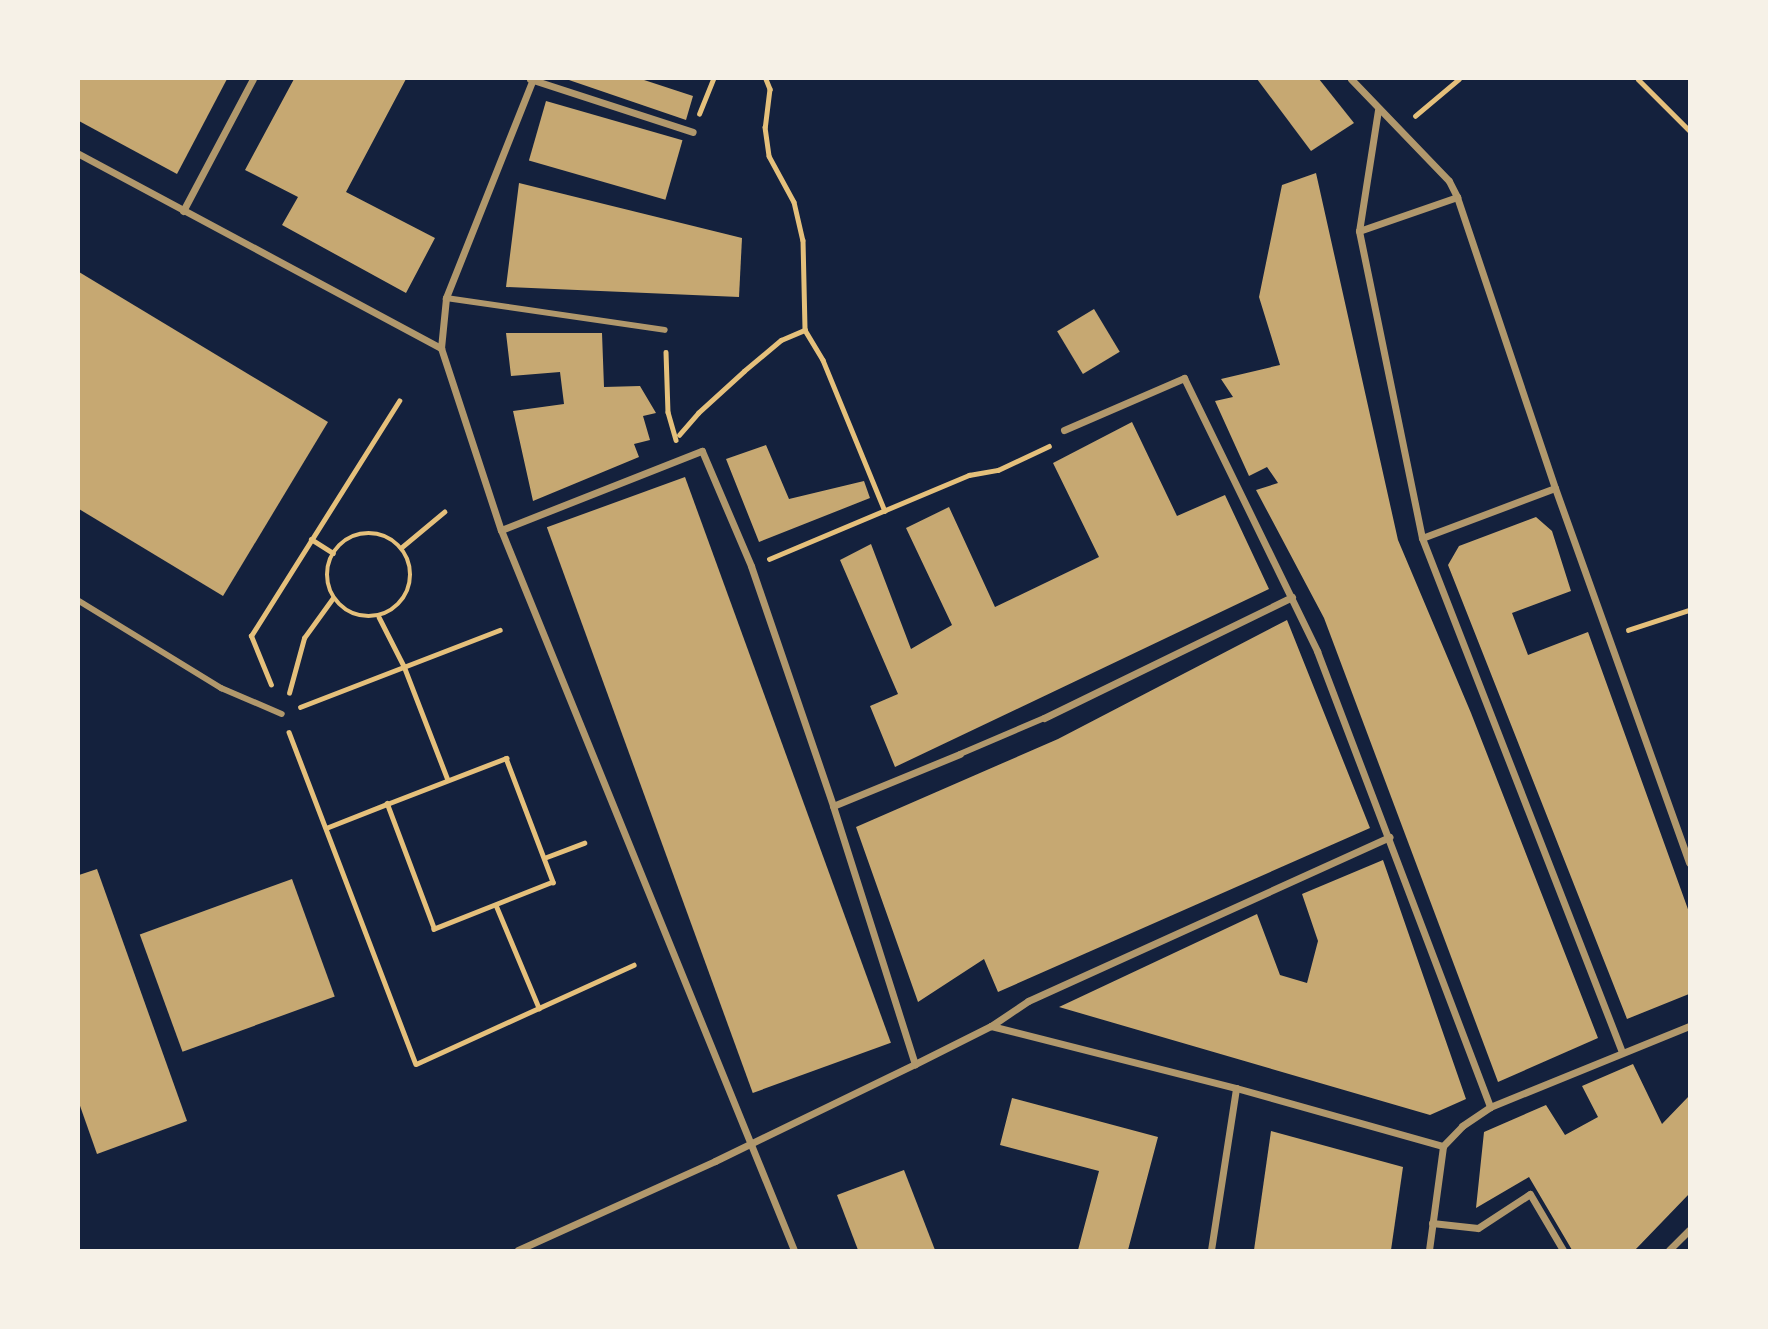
<!DOCTYPE html>
<style>
body{margin:0}
#map{position:relative;width:1768px;height:1329px;overflow:hidden;background:#14213d;font-family:Helvetica,sans-serif}
div>[style]{position:absolute}
.building>*{inset:0;background:#c6a872;transform-origin:0 0}
.path>*{height:4.5px;margin:-2.25px;padding:0 2.25px;transform-origin:2.25px;border-radius:2.25px;background:#e5c07b}
.path>.ring{margin:-2.25px;padding:0;box-sizing:content-box;background:none;border:4.5px solid #e5c07b;border-radius:50%}
.pedestrian>*{height:6px;margin:-3px;padding:0 3px;transform-origin:3px;border-radius:3px;background:#b1986c}
.minor>*{height:7px;margin:-3.5px;padding:0 3.5px;transform-origin:3.5px;border-radius:3.5px;background:#b1986c}
span{translate:-50% -50%;white-space:nowrap;text-align:center;line-height:1.15;-webkit-text-stroke:7px #f6f1e7;paint-order:stroke}
.frame{position:absolute;inset:0;border:80px solid #f6f1e7;pointer-events:none}
</style>
<div id="map">
<div class="building">
<i style="clip-path:polygon(79px 79px,227px 79px,177px 174px,79px 121px)"></i>
<i style="clip-path:polygon(294px 79px,406px 79px,346px 192px,435px 238px,406px 293px,282px 225px,298px 197px,245px 170px)"></i>
<i style="clip-path:polygon(566px 79px,641px 79px,693px 96px,686px 120px)"></i>
<i style="clip-path:polygon(1257px 79px,1319px 79px,1354px 123px,1311px 151px)"></i>
<i style="left:546px;top:101px;width:142px;height:62px;rotate:16deg"></i>
<i style="clip-path:polygon(1316px 173px,1398px 540px,1471px 713px,1598px 1038px,1498px 1082px,1324px 618px,1256px 490px,1278px 483px,1267px 467px,1249px 476px,1215px 401px,1233px 397px,1221px 379px,1280px 365px,1259px 297px,1282px 185px)"></i>
<i style="clip-path:polygon(519px 183px,742px 238px,739px 297px,506px 287px)"></i>
<i style="clip-path:polygon(79px 272px,328px 422px,223px 596px,79px 509px)"></i>
<i style="left:1094px;top:309px;width:50px;height:43px;rotate:59deg"></i>
<i style="clip-path:polygon(506px 333px,602px 333px,604px 387px,640px 386px,656px 413px,643px 416px,650px 440px,634px 444px,639px 457px,533px 501px,513px 411px,564px 404px,560px 372px,511px 376px)"></i>
<i style="clip-path:polygon(1132px 422px,1177px 516px,1225px 495px,1269px 589px,895px 767px,870px 706px,898px 694px,840px 560px,871px 544px,911px 649px,952px 625px,906px 528px,949px 507px,995px 607px,1099px 557px,1053px 463px)"></i>
<i style="clip-path:polygon(766px 445px,789px 499px,864px 481px,870px 498px,759px 542px,726px 459px)"></i>
<i style="left:685px;top:477px;width:602px;height:147px;rotate:70deg"></i>
<i style="clip-path:polygon(1536px 517px,1552px 531px,1571px 591px,1512px 613px,1528px 655px,1588px 632px,1689px 912px,1689px 994px,1627px 1019px,1448px 565px,1459px 546px)"></i>
<i style="clip-path:polygon(1287px 620px,1370px 828px,998px 992px,984px 959px,918px 1002px,856px 827px,1058px 739px)"></i>
<i style="clip-path:polygon(1383px 860px,1466px 1099px,1430px 1115px,1059px 1007px,1257px 914px,1280px 975px,1307px 983px,1318px 941px,1302px 894px)"></i>
<i style="clip-path:polygon(97px 869px,187px 1121px,97px 1154px,79px 1103px,79px 875px)"></i>
<i style="left:292px;top:879px;width:125px;height:162px;rotate:70deg"></i>
<i style="clip-path:polygon(1633px 1064px,1662px 1124px,1689px 1096px,1689px 1194px,1635px 1250px,1572px 1250px,1529px 1177px,1476px 1208px,1484px 1132px,1546px 1105px,1565px 1135px,1598px 1117px,1582px 1086px)"></i>
<i style="clip-path:polygon(1012px 1098px,1158px 1137px,1128px 1250px,1078px 1250px,1099px 1171px,1000px 1145px)"></i>
<i style="clip-path:polygon(1271px 1131px,1403px 1167px,1391px 1250px,1254px 1250px)"></i>
<i style="clip-path:polygon(904px 1170px,935px 1250px,858px 1250px,837px 1195px)"></i>
</div>
<div class="path">
<i style="left:766px;top:79px;width:11px;rotate:68deg"></i>
<i style="left:770px;top:89px;width:38px;rotate:97deg"></i>
<i style="left:765px;top:127px;width:29px;rotate:82deg"></i>
<i style="left:769px;top:156px;width:52px;rotate:61.5deg"></i>
<i style="left:794px;top:202px;width:39px;rotate:77deg"></i>
<i style="left:803px;top:240px;width:90px;rotate:88.7deg"></i>
<i style="left:805px;top:330px;width:35px;rotate:59deg"></i>
<i style="left:823px;top:360px;width:163px;rotate:67.7deg"></i>
<i style="left:1638px;top:79px;width:72px;rotate:45deg"></i>
<i style="left:699px;top:114px;width:38px;rotate:-68deg"></i>
<i style="left:1415px;top:116px;width:57px;rotate:-40.1deg"></i>
<i style="left:666px;top:352px;width:60px;rotate:88.1deg"></i>
<i style="left:668px;top:412px;width:29px;rotate:74deg"></i>
<i style="left:679px;top:435px;width:29px;rotate:-49deg"></i>
<i style="left:698px;top:413px;width:62px;rotate:-42.4deg"></i>
<i style="left:744px;top:371px;width:48px;rotate:-40deg"></i>
<i style="left:781px;top:340px;width:26px;rotate:-23deg"></i>
<i class="ring" style="left:327px;top:533px;width:79.5px;height:79.5px"></i>
<i style="left:311px;top:539px;width:26px;rotate:32deg"></i>
<i style="left:402px;top:547px;width:55px;rotate:-39.8deg"></i>
<i style="left:769px;top:559px;width:217px;rotate:-22.8deg"></i>
<i style="left:969px;top:475px;width:29px;rotate:-10deg"></i>
<i style="left:998px;top:470px;width:56px;rotate:-25.2deg"></i>
<i style="left:379px;top:617px;width:55px;rotate:63deg"></i>
<i style="left:404px;top:666px;width:122px;rotate:68.9deg"></i>
<i style="left:1628px;top:630px;width:64px;rotate:-18.2deg"></i>
<i style="left:271px;top:685px;width:53px;rotate:-112.2deg"></i>
<i style="left:251px;top:636px;width:278px;rotate:-57.8deg"></i>
<i style="left:289px;top:693px;width:57px;rotate:-74.7deg"></i>
<i style="left:304px;top:638px;width:49px;rotate:-54.1deg"></i>
<i style="left:300px;top:707px;width:214px;rotate:-21.1deg"></i>
<i style="left:289px;top:732px;width:355px;rotate:69.1deg"></i>
<i style="left:416px;top:1064px;width:239px;rotate:-24.5deg"></i>
<i style="left:506px;top:758px;width:133px;rotate:69.2deg"></i>
<i style="left:553px;top:882px;width:128px;rotate:158.4deg"></i>
<i style="left:434px;top:929px;width:134px;rotate:-110.6deg"></i>
<i style="left:387px;top:804px;width:128px;rotate:-21.1deg"></i>
<i style="left:326px;top:828px;width:66px;rotate:-21.5deg"></i>
<i style="left:544px;top:858px;width:43px;rotate:-20.6deg"></i>
<i style="left:496px;top:905px;width:112px;rotate:67.3deg"></i>
</div>
<div class="pedestrian">
<i style="left:446px;top:298px;width:221px;rotate:8.3deg"></i>
<i style="left:79px;top:601px;width:167px;rotate:31.5deg"></i>
<i style="left:221px;top:688px;width:66px;rotate:23.1deg"></i>
<i style="left:960px;top:754px;width:91px;rotate:-23.2deg"></i>
</div>
<div class="minor">
<i style="left:530px;top:79px;width:171px;rotate:18deg"></i>
<i style="left:533px;top:79px;width:236px;rotate:111.7deg"></i>
<i style="left:446px;top:298px;width:50px;rotate:95.7deg"></i>
<i style="left:441px;top:348px;width:192px;rotate:71.8deg"></i>
<i style="left:501px;top:530px;width:777px;rotate:67.86deg"></i>
<i style="left:1351px;top:79px;width:141px;rotate:46.1deg"></i>
<i style="left:1449px;top:181px;width:18px;rotate:63deg"></i>
<i style="left:1457px;top:197px;width:307px;rotate:71.4deg"></i>
<i style="left:1555px;top:488px;width:398px;rotate:70.3deg"></i>
<i style="left:1378px;top:110px;width:122px;rotate:98.9deg"></i>
<i style="left:1359px;top:231px;width:313px;rotate:78.4deg"></i>
<i style="left:1422px;top:538px;width:552px;rotate:68.74deg"></i>
<i style="left:79px;top:154px;width:411px;rotate:28.2deg"></i>
<i style="left:183px;top:211px;width:149px;rotate:-62.1deg"></i>
<i style="left:1359px;top:231px;width:104px;rotate:-19.1deg"></i>
<i style="left:1064px;top:430px;width:131px;rotate:-23.4deg"></i>
<i style="left:1184px;top:378px;width:304px;rotate:64deg"></i>
<i style="left:1317px;top:651px;width:488px;rotate:69.2deg"></i>
<i style="left:501px;top:530px;width:216px;rotate:-21.5deg"></i>
<i style="left:702px;top:451px;width:125px;rotate:66.9deg"></i>
<i style="left:751px;top:566px;width:254px;rotate:71.1deg"></i>
<i style="left:833px;top:806px;width:271px;rotate:72.4deg"></i>
<i style="left:1422px;top:538px;width:142px;rotate:-20.6deg"></i>
<i style="left:1044px;top:718px;width:276px;rotate:-26deg"></i>
<i style="left:833px;top:806px;width:137px;rotate:-22.3deg"></i>
<i style="left:991px;top:1026px;width:253px;rotate:14.2deg"></i>
<i style="left:1236px;top:1088px;width:215px;rotate:15.7deg"></i>
<i style="left:1443px;top:1146px;width:28px;rotate:-46deg"></i>
<i style="left:1462px;top:1126px;width:34px;rotate:-34deg"></i>
<i style="left:1490px;top:1107px;width:215px;rotate:-22.1deg"></i>
<i style="left:1432px;top:1223px;width:46px;rotate:6.2deg"></i>
<i style="left:1478px;top:1228px;width:62px;rotate:-33.2deg"></i>
<i style="left:1530px;top:1194px;width:65px;rotate:59.5deg"></i>
<i style="left:518px;top:1250px;width:216px;rotate:-24.3deg"></i>
<i style="left:715px;top:1161px;width:222px;rotate:-25.9deg"></i>
<i style="left:915px;top:1064px;width:85px;rotate:-26.6deg"></i>
<i style="left:991px;top:1026px;width:45px;rotate:-34deg"></i>
<i style="left:1028px;top:1001px;width:397px;rotate:-24.4deg"></i>
<i style="left:1211px;top:1250px;width:164px;rotate:-81.2deg"></i>
<i style="left:1429px;top:1250px;width:105px;rotate:-82.3deg"></i>
<i style="left:1669px;top:1250px;width:28px;rotate:-45deg"></i>
</div>
<div class="frame"></div>
</div>
